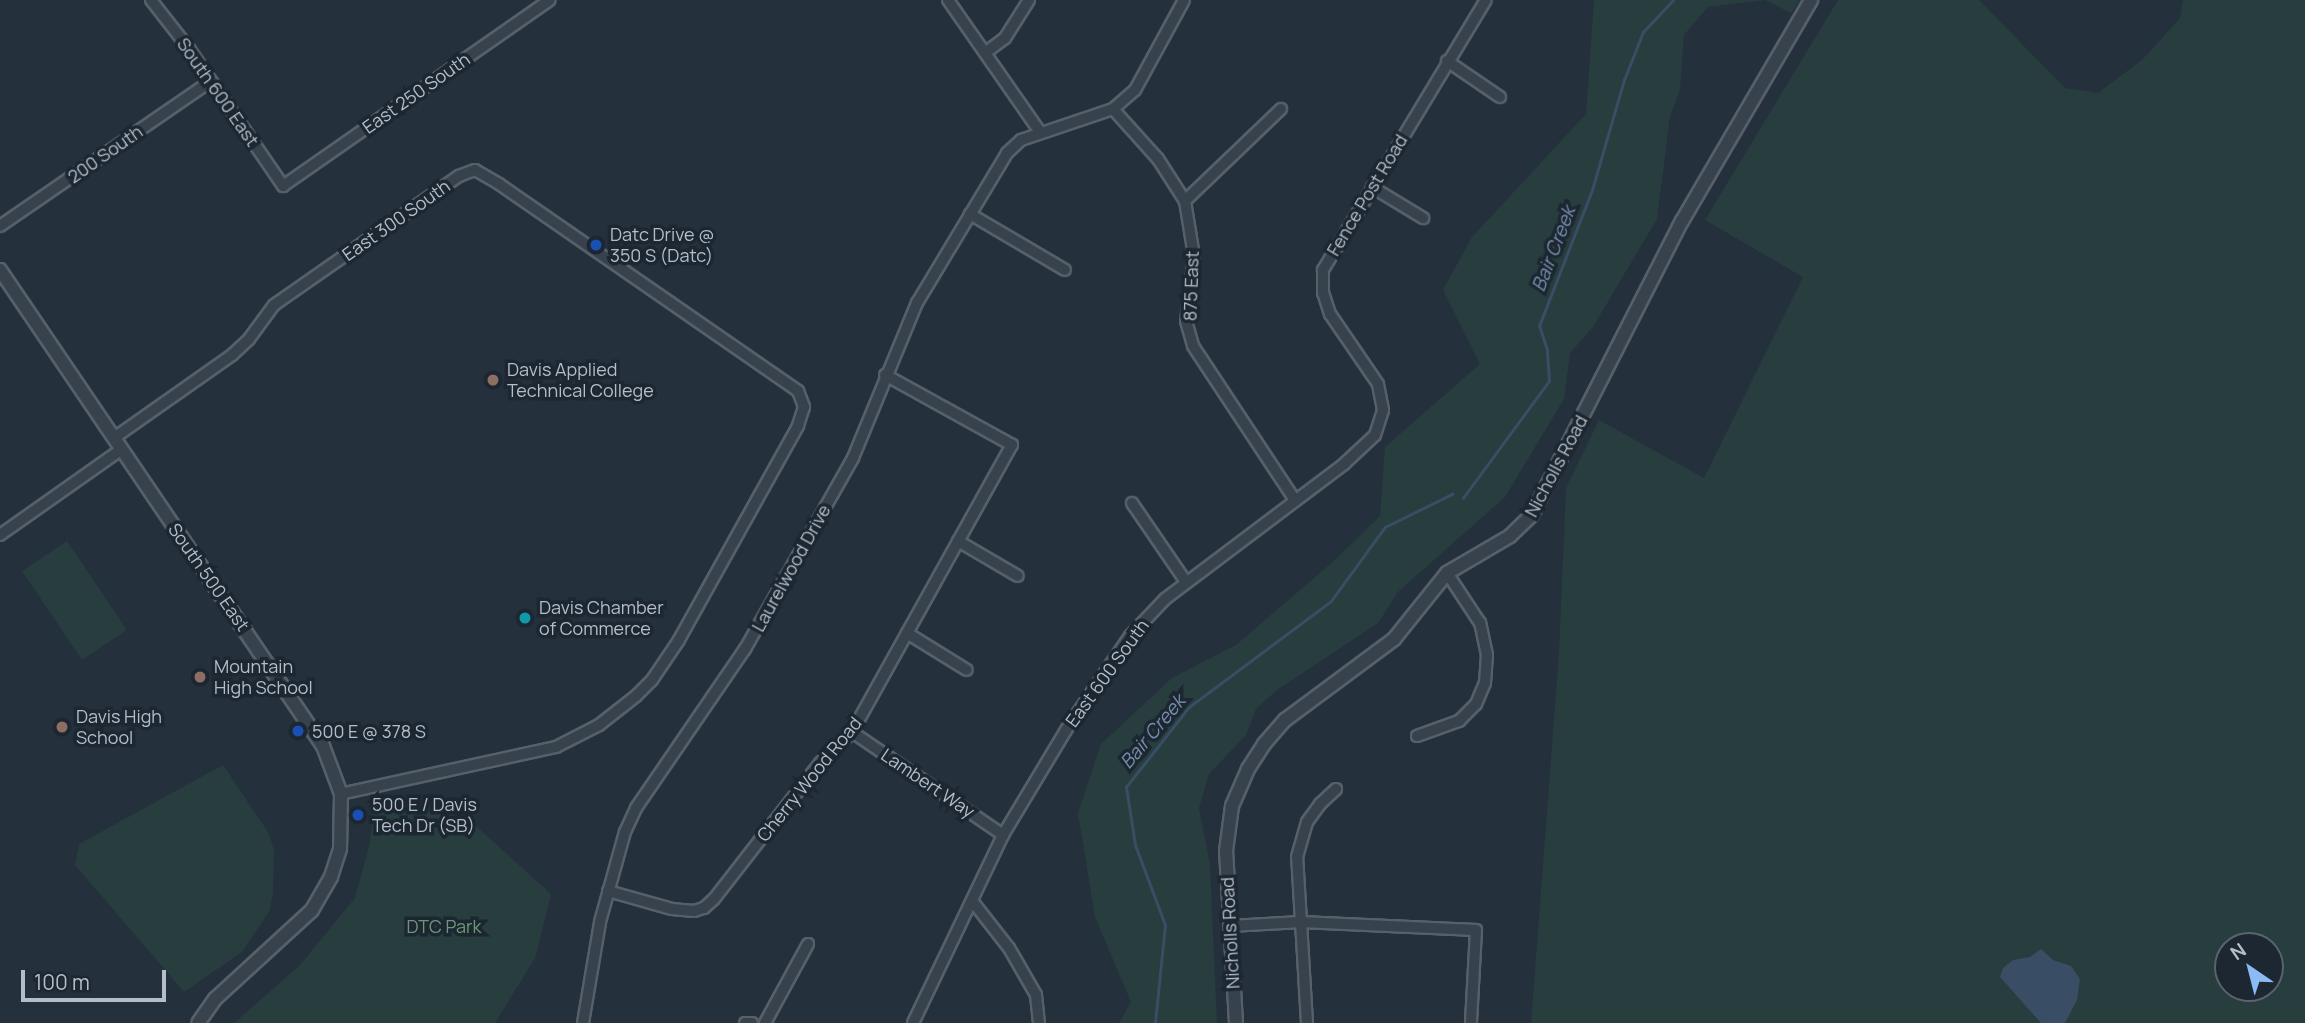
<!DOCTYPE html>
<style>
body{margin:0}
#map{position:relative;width:2305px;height:1023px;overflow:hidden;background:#25303d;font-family:Manrope,sans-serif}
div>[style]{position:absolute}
.green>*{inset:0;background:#273d3e;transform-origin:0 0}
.water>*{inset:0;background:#394d64}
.stream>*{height:2.5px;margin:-1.25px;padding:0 1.25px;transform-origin:1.25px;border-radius:1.25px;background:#394d64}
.roads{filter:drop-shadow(2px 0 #56606b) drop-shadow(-2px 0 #56606b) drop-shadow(0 2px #56606b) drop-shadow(0 -2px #56606b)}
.minor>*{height:10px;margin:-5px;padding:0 5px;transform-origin:5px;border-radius:5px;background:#38424d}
.tertiary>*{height:12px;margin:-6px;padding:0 6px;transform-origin:6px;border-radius:6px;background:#38424d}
.dots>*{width:19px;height:19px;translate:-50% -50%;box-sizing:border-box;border:4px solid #1d2732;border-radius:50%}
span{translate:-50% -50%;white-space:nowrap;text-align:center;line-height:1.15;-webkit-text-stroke:7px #1d2732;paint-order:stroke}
.street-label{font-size:18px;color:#b4bdc8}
.poi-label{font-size:18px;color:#b4bdc8}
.left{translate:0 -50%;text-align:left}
.park-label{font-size:18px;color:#6c9974}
.water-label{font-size:19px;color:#758faa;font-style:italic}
.north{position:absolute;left:2214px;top:932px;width:70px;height:70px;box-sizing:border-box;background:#1d2732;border:2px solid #59636e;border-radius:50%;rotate:325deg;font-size:19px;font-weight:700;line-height:28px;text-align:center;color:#b4bdc8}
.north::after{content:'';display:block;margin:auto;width:24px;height:32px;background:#8cbaf5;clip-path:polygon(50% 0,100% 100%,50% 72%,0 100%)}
.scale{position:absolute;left:21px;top:970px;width:145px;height:32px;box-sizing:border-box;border:4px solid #b4bdc8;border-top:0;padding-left:9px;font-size:21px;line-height:24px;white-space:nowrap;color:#b4bdc8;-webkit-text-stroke:5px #1d2732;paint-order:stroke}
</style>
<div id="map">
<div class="green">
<i style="clip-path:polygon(1594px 0,1800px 0,1791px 13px,1765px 0,1708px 7px,1684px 35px,1680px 90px,1670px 116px,1657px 219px,1593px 327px,1570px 353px,1564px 399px,1505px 497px,1398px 592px,1378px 623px,1277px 690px,1256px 709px,1246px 735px,1209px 774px,1199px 808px,1210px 865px,1217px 1023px,1119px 1023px,1131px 1002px,1095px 917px,1078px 813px,1101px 744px,1172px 678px,1236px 645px,1335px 560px,1380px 516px,1385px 447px,1480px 364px,1443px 290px,1472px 237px,1586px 114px)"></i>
<i style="clip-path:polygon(evenodd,1838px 0,1979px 0,2065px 88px,2098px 93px,2143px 59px,2180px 18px,2183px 0,2305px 0,2305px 1023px,1531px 1023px,1559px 653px,1566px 488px,1599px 420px,1704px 478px,1803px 277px,1705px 220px,1838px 0,2228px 946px,2270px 946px,2270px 988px,2228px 988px,2228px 946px)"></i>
<i style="left:67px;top:541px;width:107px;height:54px;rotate:56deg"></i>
<i style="clip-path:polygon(223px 765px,268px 832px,274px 849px,273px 894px,269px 912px,242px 952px,184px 992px,75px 865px,79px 844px)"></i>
<i style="clip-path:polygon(375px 804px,466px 817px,551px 894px,535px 958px,495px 1023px,234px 1023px,300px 965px,355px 898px,369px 846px)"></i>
</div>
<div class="water">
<i style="clip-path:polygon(2041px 949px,2053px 960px,2071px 966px,2080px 979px,2077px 1000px,2065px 1023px,2041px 1023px,2000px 977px,2003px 968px,2013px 960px,2030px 957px)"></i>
</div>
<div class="stream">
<i style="left:1463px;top:498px;width:145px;rotate:-53.7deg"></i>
<i style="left:1549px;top:381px;width:31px;rotate:-94deg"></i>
<i style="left:1547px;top:350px;width:25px;rotate:-108deg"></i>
<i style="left:1539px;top:326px;width:146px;rotate:-68.7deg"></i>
<i style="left:1592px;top:190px;width:115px;rotate:-73.8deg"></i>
<i style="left:1624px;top:80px;width:52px;rotate:-68.4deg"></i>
<i style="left:1643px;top:32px;width:44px;rotate:-46.8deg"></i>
<i style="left:1155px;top:1023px;width:99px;rotate:-84.2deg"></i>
<i style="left:1165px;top:925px;width:85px;rotate:-110.6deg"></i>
<i style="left:1135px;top:845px;width:59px;rotate:-98.8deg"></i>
<i style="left:1126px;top:787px;width:102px;rotate:-51.8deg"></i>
<i style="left:1189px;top:707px;width:177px;rotate:-36.7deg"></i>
<i style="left:1331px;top:601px;width:92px;rotate:-53.9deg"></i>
<i style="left:1385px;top:527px;width:75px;rotate:-26.2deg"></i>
</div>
<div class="roads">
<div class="minor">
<i style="left:151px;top:0;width:63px;rotate:52deg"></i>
<i style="left:190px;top:50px;width:165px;rotate:55.6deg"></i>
<i style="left:283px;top:186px;width:325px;rotate:-34.9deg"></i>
<i style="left:948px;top:0;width:161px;rotate:55.1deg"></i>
<i style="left:985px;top:53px;width:25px;rotate:-37deg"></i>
<i style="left:1005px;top:38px;width:45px;rotate:-57.7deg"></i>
<i style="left:1447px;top:61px;width:64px;rotate:34.2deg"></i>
<i style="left:1113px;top:109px;width:67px;rotate:48deg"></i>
<i style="left:1158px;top:159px;width:50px;rotate:57.3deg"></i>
<i style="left:1185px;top:201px;width:56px;rotate:80.7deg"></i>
<i style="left:1194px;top:256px;width:65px;rotate:97deg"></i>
<i style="left:1186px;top:321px;width:26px;rotate:74deg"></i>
<i style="left:1193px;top:346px;width:185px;rotate:56.5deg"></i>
<i style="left:1372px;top:187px;width:60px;rotate:31.3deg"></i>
<i style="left:1185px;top:201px;width:133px;rotate:-43.8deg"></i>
<i style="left:970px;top:214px;width:110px;rotate:30.5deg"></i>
<i style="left:0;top:226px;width:256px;rotate:-34.5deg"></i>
<i style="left:114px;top:438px;width:144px;rotate:-35.1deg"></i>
<i style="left:232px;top:355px;width:23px;rotate:-43deg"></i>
<i style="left:249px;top:339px;width:42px;rotate:-53.7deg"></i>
<i style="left:274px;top:305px;width:226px;rotate:-34.9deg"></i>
<i style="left:459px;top:176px;width:17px;rotate:-21deg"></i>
<i style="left:475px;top:170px;width:28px;rotate:30deg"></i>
<i style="left:499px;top:184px;width:364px;rotate:34.7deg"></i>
<i style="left:798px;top:391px;width:17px;rotate:69deg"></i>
<i style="left:804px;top:407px;width:20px;rotate:108deg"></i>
<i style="left:798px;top:426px;width:245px;rotate:119.1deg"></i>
<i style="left:679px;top:640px;width:48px;rotate:124deg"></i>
<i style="left:652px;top:680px;width:23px;rotate:135deg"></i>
<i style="left:636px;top:696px;width:47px;rotate:141.9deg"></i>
<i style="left:599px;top:725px;width:48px;rotate:152.9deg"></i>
<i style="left:556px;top:747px;width:220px;rotate:167.7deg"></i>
<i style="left:1132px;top:503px;width:96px;rotate:55.6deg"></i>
<i style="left:0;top:535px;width:149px;rotate:-35.2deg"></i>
<i style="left:958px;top:541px;width:69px;rotate:30.3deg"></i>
<i style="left:907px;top:633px;width:70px;rotate:31.7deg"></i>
<i style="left:852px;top:732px;width:183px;rotate:34.3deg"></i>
<i style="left:1417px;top:736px;width:45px;rotate:-19.7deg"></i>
<i style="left:1459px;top:721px;width:24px;rotate:-45deg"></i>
<i style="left:1476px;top:704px;width:23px;rotate:-67deg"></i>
<i style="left:1485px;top:683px;width:28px;rotate:-86deg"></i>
<i style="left:1487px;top:655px;width:33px;rotate:-102deg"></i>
<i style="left:1480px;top:623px;width:60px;rotate:-123.4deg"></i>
<i style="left:608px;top:891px;width:66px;rotate:15.7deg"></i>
<i style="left:672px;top:909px;width:22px;rotate:5deg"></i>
<i style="left:694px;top:911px;width:10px;rotate:-17deg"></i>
<i style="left:704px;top:908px;width:13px;rotate:-42deg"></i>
<i style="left:714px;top:899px;width:172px;rotate:-52.1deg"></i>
<i style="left:820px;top:763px;width:45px;rotate:-44.1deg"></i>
<i style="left:852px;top:732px;width:329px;rotate:-60.9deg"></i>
<i style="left:1012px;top:445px;width:145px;rotate:-151.1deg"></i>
<i style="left:973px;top:902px;width:58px;rotate:52deg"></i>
<i style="left:1009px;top:948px;width:54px;rotate:60.1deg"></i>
<i style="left:1036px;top:995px;width:28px;rotate:84deg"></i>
<i style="left:1230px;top:926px;width:71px;rotate:-3.2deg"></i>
<i style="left:1301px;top:922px;width:175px;rotate:2.6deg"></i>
<i style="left:1476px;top:930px;width:93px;rotate:93.1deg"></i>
<i style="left:583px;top:1023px;width:102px;rotate:-80.4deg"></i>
<i style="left:600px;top:922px;width:93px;rotate:-74.5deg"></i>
<i style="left:625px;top:832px;width:26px;rotate:-65deg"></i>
<i style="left:636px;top:808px;width:193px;rotate:-55.6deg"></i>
<i style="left:745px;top:649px;width:219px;rotate:-60.5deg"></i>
<i style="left:853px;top:458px;width:168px;rotate:-67.6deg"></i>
<i style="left:917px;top:303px;width:175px;rotate:-59deg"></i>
<i style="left:1007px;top:153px;width:19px;rotate:-43deg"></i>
<i style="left:1021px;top:140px;width:97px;rotate:-18.6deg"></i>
<i style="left:1113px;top:109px;width:29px;rotate:-41deg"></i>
<i style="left:1135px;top:90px;width:102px;rotate:-61.4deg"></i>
<i style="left:745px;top:1023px;width:7px"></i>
<i style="left:765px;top:1023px;width:90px;rotate:-61.4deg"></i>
<i style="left:913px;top:1023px;width:208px;rotate:-64.4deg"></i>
<i style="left:1003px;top:835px;width:122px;rotate:-59deg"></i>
<i style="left:1066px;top:730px;width:114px;rotate:-55.8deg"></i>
<i style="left:1130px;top:636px;width:51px;rotate:-46.6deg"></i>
<i style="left:1165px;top:599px;width:224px;rotate:-37deg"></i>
<i style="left:1344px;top:464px;width:42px;rotate:-43.1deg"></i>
<i style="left:1375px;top:435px;width:26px;rotate:-72deg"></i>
<i style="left:1383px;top:410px;width:26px;rotate:-101deg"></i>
<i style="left:1378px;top:384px;width:85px;rotate:-124.4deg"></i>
<i style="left:1330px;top:314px;width:22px;rotate:-108deg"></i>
<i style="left:1323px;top:293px;width:23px;rotate:-90deg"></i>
<i style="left:1323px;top:270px;width:315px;rotate:-58.9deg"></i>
<i style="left:1307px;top:1023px;width:166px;rotate:-93.4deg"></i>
<i style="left:1297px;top:857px;width:36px;rotate:-74deg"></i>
<i style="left:1307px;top:822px;width:22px;rotate:-54deg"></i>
<i style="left:1320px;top:804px;width:22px;rotate:-43deg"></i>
</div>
<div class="tertiary">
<i style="left:0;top:270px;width:575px;rotate:55.84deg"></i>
<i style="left:323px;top:746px;width:51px;rotate:69.4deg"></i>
<i style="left:341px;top:794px;width:55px;rotate:91deg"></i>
<i style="left:340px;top:849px;width:29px;rotate:108deg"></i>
<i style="left:331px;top:877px;width:39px;rotate:120deg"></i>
<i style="left:311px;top:911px;width:130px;rotate:137.5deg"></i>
<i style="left:215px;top:999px;width:29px;rotate:125deg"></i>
<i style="left:1236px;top:1023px;width:172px;rotate:-93.3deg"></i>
<i style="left:1226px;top:851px;width:45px;rotate:-82.4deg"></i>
<i style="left:1232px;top:806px;width:40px;rotate:-66.6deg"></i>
<i style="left:1248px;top:769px;width:30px;rotate:-57deg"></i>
<i style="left:1264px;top:744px;width:32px;rotate:-49deg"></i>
<i style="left:1285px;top:720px;width:136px;rotate:-36.6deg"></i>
<i style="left:1394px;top:639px;width:85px;rotate:-51.2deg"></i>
<i style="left:1447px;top:573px;width:73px;rotate:-30.4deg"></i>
<i style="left:1510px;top:536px;width:30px;rotate:-44deg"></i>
<i style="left:1532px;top:515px;width:330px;rotate:-63deg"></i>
<i style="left:1682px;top:221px;width:256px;rotate:-59.7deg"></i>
</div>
</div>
<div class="dots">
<i style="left:596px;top:245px;background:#1a4fb4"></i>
<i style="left:493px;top:380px;background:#8d6e63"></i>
<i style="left:525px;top:618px;background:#0f9aa8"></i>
<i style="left:200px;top:677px;background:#8d6e63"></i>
<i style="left:62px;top:727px;background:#8d6e63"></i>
<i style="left:298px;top:731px;background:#1a4fb4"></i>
<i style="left:358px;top:815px;background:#1a4fb4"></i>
</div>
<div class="street-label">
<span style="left:218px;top:92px;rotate:55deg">South 600 East</span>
<span style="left:416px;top:93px;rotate:-35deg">East 250 South</span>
<span style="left:105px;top:154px;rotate:-35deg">200 South</span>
<span style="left:1367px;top:195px;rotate:-59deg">Fence Post Road</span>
<span style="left:396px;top:220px;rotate:-35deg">East 300 South</span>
<span style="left:1191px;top:286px;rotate:-88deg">875 East</span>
<span style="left:1556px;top:466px;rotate:-62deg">Nicholls Road</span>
<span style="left:791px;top:568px;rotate:-61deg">Laurelwood Drive</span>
<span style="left:209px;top:577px;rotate:55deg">South 500 East</span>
<span style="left:1107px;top:673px;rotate:-54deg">East 600 South</span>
<span style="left:809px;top:779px;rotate:-51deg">Cherry Wood Road</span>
<span style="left:928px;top:783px;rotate:34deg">Lambert Way</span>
<span style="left:1230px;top:933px;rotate:-93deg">Nicholls Road</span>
</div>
<div class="poi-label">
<span class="left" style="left:610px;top:245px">Datc Drive @<br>350 S (Datc)</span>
<span class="left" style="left:507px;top:380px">Davis Applied<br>Technical College</span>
<span class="left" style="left:539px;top:618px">Davis Chamber<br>of Commerce</span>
<span class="left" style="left:214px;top:677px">Mountain<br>High School</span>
<span class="left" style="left:76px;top:727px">Davis High<br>School</span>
<span class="left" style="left:312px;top:731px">500 E @ 378 S</span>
<span class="left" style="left:372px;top:815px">500 E / Davis<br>Tech Dr (SB)</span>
</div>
<div class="park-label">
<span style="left:444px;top:926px">DTC Park</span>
</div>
<div class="water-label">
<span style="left:1554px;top:249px;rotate:-69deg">Bair Creek</span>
<span style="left:1153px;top:732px;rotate:-50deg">Bair Creek</span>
</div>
<div class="north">N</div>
<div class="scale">100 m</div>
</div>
